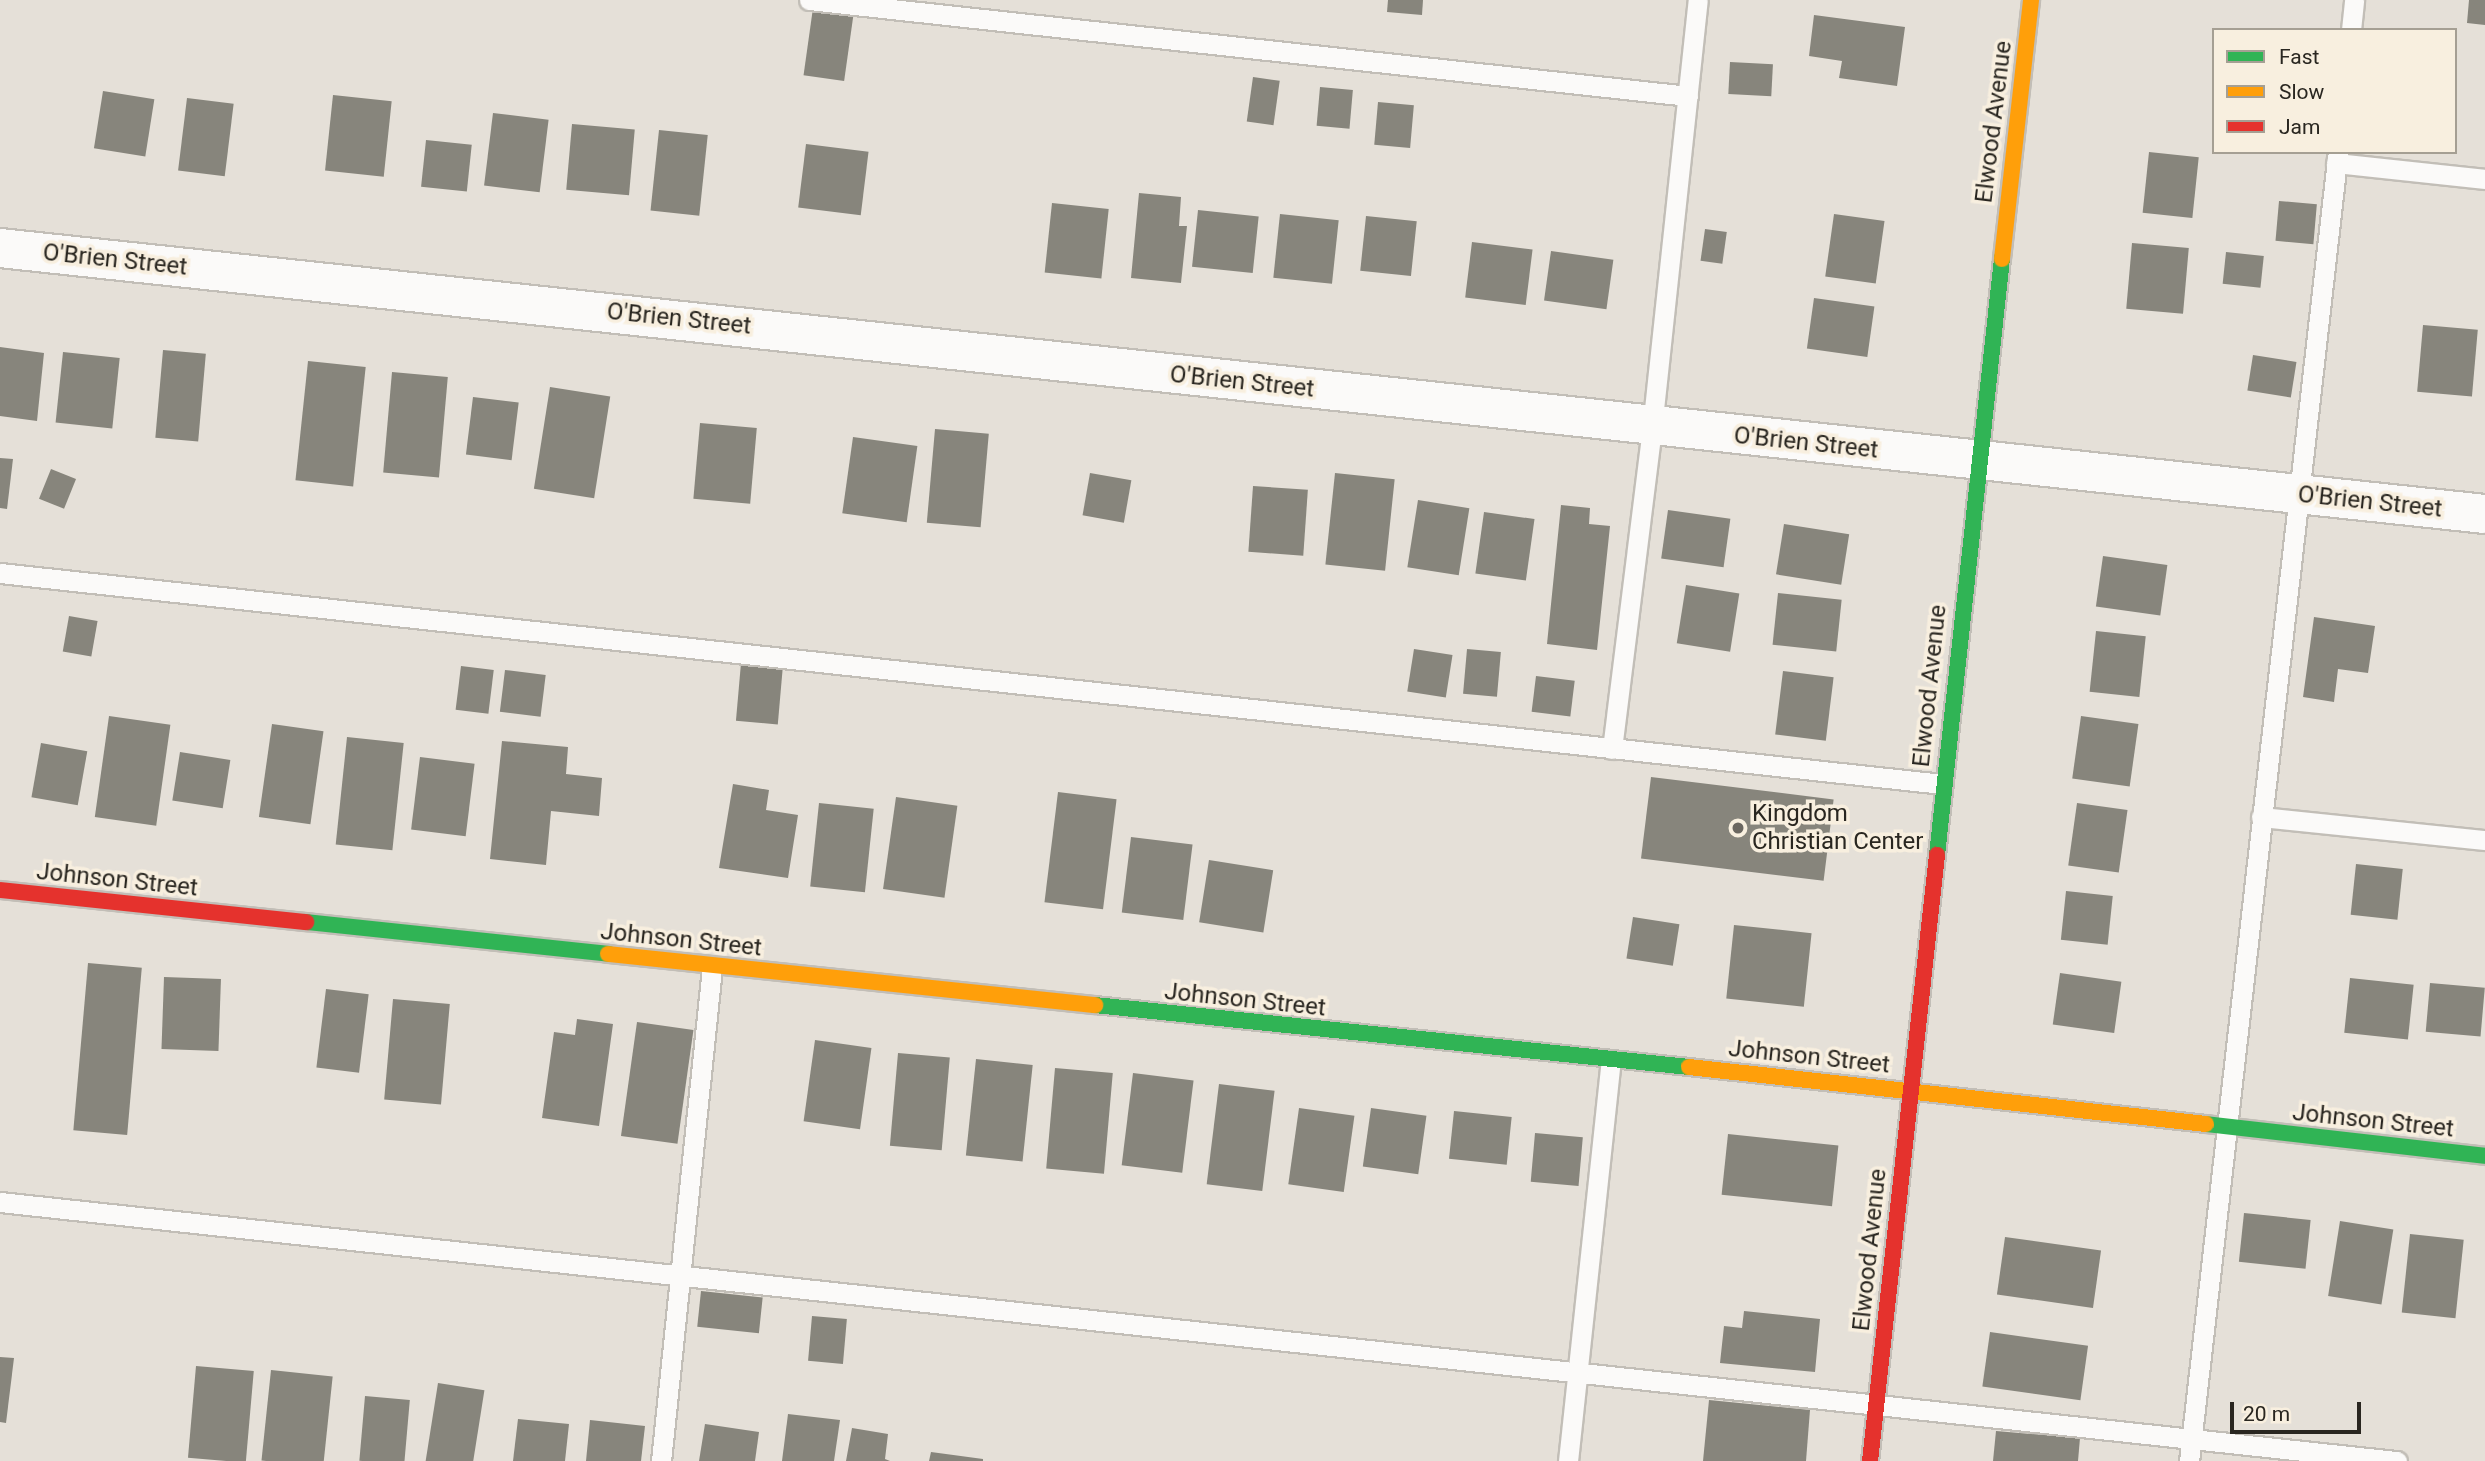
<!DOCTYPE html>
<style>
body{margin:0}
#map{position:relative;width:2485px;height:1461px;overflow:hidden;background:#e5e0d8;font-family:Roboto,sans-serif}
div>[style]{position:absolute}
.building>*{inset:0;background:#87857c;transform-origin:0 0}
.roads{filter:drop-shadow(2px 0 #c2beb7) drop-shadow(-2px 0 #c2beb7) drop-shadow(0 2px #c2beb7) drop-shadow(0 -2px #c2beb7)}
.lane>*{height:19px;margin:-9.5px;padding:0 9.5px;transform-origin:9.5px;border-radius:9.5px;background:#fbfaf9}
.street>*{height:38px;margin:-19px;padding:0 19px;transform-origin:19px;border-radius:19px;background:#fbfaf9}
.fast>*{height:16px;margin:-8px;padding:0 8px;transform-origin:8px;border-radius:8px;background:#30b455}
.slow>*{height:16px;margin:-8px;padding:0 8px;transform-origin:8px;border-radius:8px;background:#ff9f0a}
.jam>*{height:16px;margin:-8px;padding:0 8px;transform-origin:8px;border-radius:8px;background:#e5322d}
.dots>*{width:19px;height:19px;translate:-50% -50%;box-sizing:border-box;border:4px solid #f8efdf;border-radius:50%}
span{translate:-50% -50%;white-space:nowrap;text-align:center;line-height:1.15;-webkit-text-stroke:7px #f8efdf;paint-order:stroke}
.street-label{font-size:24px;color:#292620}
.poi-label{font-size:24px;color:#292620}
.left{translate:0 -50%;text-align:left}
.legend{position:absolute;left:2212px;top:28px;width:245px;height:126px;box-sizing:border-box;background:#f8efdf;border:2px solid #a59f93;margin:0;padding:9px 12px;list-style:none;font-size:21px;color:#292620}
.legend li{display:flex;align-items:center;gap:14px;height:35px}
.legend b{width:35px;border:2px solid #a59f93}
.scale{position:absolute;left:2230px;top:1402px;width:131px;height:32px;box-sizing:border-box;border:4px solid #292620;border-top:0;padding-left:9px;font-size:21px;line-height:24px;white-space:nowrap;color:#292620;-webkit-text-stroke:5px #f8efdf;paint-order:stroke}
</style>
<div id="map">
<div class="building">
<i style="clip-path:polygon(1388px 0,1423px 0,1422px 15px,1387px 12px)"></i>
<i style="clip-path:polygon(2469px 0,2485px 0,2485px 25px,2467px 23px)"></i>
<i style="left:813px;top:8px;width:41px;height:68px;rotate:8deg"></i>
<i style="clip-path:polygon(1814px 15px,1905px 27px,1897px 86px,1839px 78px,1842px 61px,1809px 56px)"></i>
<i style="left:1730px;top:62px;width:43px;height:32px;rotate:3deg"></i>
<i style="left:1253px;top:77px;width:27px;height:45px;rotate:8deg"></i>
<i style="left:1320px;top:87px;width:33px;height:39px;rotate:5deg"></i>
<i style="left:103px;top:91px;width:52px;height:58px;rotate:9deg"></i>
<i style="left:333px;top:95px;width:59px;height:76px;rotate:6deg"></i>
<i style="left:187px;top:98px;width:47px;height:73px;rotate:7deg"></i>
<i style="left:1378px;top:102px;width:36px;height:43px;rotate:5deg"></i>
<i style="left:493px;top:113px;width:56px;height:73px;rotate:7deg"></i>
<i style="left:572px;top:124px;width:63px;height:66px;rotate:5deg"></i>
<i style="left:659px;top:130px;width:49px;height:81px;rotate:6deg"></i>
<i style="left:426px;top:140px;width:46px;height:47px;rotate:6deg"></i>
<i style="left:806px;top:144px;width:63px;height:64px;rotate:7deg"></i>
<i style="left:2149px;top:152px;width:50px;height:61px;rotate:6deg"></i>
<i style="clip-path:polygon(1139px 193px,1181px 197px,1179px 226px,1187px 226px,1181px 283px,1131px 278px)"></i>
<i style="left:2279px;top:201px;width:38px;height:40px;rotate:5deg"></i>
<i style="left:1052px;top:203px;width:57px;height:70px;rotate:6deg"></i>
<i style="left:1198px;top:210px;width:61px;height:57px;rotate:6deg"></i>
<i style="left:1280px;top:214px;width:59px;height:64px;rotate:6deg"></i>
<i style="left:1834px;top:214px;width:51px;height:63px;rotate:8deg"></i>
<i style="left:1366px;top:216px;width:51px;height:55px;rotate:6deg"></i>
<i style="left:1705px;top:229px;width:22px;height:32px;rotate:8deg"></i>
<i style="left:1472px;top:242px;width:61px;height:56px;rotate:7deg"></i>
<i style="left:2132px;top:243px;width:57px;height:66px;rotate:5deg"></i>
<i style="left:1551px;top:251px;width:63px;height:50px;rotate:8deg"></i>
<i style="left:2226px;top:252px;width:38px;height:32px;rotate:6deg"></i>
<i style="left:1814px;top:298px;width:61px;height:51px;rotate:8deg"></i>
<i style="left:2423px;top:325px;width:55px;height:67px;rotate:5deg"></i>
<i style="clip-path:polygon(0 347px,44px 353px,37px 421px,0 416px)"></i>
<i style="left:163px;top:350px;width:43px;height:88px;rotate:5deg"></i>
<i style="left:63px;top:352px;width:57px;height:71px;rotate:6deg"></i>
<i style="left:2253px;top:355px;width:44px;height:36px;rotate:9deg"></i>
<i style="left:308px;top:361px;width:58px;height:120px;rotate:6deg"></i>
<i style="left:392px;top:372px;width:56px;height:101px;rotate:5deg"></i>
<i style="left:550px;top:387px;width:61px;height:103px;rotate:9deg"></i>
<i style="left:473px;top:397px;width:46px;height:58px;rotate:7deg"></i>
<i style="left:700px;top:423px;width:57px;height:76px;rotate:5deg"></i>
<i style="left:935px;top:429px;width:54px;height:94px;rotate:5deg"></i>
<i style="left:853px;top:437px;width:65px;height:77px;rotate:8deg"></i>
<i style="clip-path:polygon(0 458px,13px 459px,7px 509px,0 508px)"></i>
<i style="left:51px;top:469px;width:27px;height:32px;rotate:22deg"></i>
<i style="left:1090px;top:473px;width:42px;height:43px;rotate:10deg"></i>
<i style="left:1335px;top:473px;width:60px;height:92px;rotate:6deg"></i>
<i style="left:1253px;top:486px;width:55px;height:66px;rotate:4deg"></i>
<i style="left:1418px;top:500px;width:52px;height:68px;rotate:9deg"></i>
<i style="clip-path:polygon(1561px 505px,1590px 508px,1589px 524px,1610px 526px,1597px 650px,1547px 644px)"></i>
<i style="left:1668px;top:510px;width:63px;height:49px;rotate:8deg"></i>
<i style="left:1484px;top:512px;width:51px;height:62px;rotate:8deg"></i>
<i style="left:1784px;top:524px;width:66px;height:51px;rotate:9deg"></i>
<i style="left:2103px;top:556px;width:65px;height:51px;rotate:8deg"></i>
<i style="left:1686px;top:585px;width:54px;height:59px;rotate:9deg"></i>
<i style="left:1778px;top:593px;width:64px;height:52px;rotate:6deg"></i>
<i style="left:69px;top:616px;width:29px;height:36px;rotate:10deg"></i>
<i style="clip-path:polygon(2314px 617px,2375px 626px,2368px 673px,2338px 669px,2334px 702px,2303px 697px)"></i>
<i style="left:2096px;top:631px;width:50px;height:61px;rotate:6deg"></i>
<i style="left:1414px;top:649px;width:39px;height:43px;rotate:9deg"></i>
<i style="left:1467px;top:649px;width:34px;height:45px;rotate:5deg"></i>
<i style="left:741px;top:663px;width:42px;height:58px;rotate:5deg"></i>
<i style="left:461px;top:666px;width:33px;height:44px;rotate:7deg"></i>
<i style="left:505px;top:670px;width:41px;height:42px;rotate:7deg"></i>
<i style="left:1783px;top:671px;width:51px;height:64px;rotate:7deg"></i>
<i style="left:1536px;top:676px;width:39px;height:36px;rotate:7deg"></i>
<i style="left:109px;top:716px;width:62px;height:102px;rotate:8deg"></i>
<i style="left:2081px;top:716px;width:58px;height:63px;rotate:8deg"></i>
<i style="left:272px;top:724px;width:52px;height:94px;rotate:8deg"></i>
<i style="left:347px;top:737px;width:57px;height:108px;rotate:6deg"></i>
<i style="clip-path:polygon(502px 741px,568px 747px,566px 774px,602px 778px,599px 816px,551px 811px,546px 865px,490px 859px)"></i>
<i style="left:41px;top:743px;width:47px;height:55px;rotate:10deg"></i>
<i style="left:180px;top:752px;width:51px;height:49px;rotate:9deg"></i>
<i style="left:420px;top:757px;width:55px;height:73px;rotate:7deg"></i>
<i style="left:1651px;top:777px;width:184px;height:82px;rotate:7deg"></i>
<i style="clip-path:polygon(733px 784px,769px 790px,766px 810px,798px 815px,788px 878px,719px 868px)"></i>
<i style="left:1058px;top:792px;width:59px;height:111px;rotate:7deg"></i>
<i style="left:896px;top:797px;width:62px;height:93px;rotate:8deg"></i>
<i style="left:819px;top:803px;width:55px;height:84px;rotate:6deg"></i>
<i style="left:2077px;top:803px;width:51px;height:63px;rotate:8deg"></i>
<i style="left:1131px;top:837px;width:62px;height:76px;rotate:7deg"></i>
<i style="left:1209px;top:860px;width:65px;height:63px;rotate:9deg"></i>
<i style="left:2356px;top:864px;width:47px;height:51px;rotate:6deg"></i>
<i style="left:2066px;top:891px;width:47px;height:49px;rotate:6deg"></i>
<i style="left:1633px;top:917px;width:47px;height:42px;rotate:9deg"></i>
<i style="left:1734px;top:925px;width:78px;height:74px;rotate:6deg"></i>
<i style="left:88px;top:963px;width:54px;height:168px;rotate:5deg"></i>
<i style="left:2060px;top:973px;width:62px;height:52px;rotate:8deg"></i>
<i style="left:164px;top:977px;width:57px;height:72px;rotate:2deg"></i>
<i style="left:2350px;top:978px;width:64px;height:55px;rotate:6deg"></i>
<i style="left:2430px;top:983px;width:55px;height:49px;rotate:5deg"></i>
<i style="left:326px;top:989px;width:43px;height:79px;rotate:7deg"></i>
<i style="left:393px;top:999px;width:57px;height:101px;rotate:5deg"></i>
<i style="clip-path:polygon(577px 1019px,613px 1024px,599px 1126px,542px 1118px,554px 1032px,575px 1035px)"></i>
<i style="left:637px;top:1022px;width:57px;height:115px;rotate:8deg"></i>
<i style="left:815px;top:1040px;width:57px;height:82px;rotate:8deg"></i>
<i style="left:898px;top:1053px;width:52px;height:93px;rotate:5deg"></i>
<i style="left:976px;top:1059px;width:57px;height:97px;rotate:6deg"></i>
<i style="left:1055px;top:1068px;width:58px;height:101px;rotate:5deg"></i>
<i style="left:1133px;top:1073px;width:61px;height:93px;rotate:7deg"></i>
<i style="left:1219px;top:1084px;width:56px;height:101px;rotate:7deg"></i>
<i style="left:1299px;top:1108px;width:56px;height:77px;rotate:8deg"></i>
<i style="left:1371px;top:1108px;width:56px;height:59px;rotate:8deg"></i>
<i style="left:1454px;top:1111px;width:58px;height:48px;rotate:6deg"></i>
<i style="left:1535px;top:1133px;width:48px;height:49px;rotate:5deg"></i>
<i style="left:1728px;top:1134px;width:111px;height:61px;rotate:6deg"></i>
<i style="left:2244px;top:1213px;width:67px;height:49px;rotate:6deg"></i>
<i style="left:2340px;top:1221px;width:54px;height:76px;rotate:9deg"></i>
<i style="left:2410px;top:1234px;width:54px;height:79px;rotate:6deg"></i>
<i style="left:2005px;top:1237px;width:97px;height:58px;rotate:8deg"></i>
<i style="left:701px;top:1291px;width:62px;height:36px;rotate:6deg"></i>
<i style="clip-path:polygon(1744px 1311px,1820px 1319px,1815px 1372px,1720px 1363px,1724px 1326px,1742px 1328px)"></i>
<i style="left:812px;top:1316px;width:35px;height:45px;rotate:5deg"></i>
<i style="left:1990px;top:1332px;width:99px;height:55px;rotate:8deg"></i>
<i style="clip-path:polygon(0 1357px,14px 1358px,6px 1423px,0 1422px)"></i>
<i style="left:196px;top:1366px;width:58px;height:92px;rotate:5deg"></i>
<i style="left:271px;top:1370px;width:62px;height:91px;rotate:6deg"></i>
<i style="left:438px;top:1383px;width:47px;height:79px;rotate:9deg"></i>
<i style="left:365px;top:1396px;width:45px;height:65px;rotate:5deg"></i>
<i style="clip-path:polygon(1709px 1400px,1810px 1410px,1806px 1461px,1703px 1461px)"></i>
<i style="clip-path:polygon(788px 1414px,840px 1420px,834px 1461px,782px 1461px)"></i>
<i style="clip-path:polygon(518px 1419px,569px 1424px,565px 1461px,513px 1461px)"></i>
<i style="clip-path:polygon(590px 1420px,645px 1426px,641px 1461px,586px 1461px)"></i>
<i style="clip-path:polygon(705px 1424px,759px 1432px,755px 1461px,699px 1461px)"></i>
<i style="clip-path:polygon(852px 1428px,888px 1434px,885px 1459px,890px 1461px,846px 1461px)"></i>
<i style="clip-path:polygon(1996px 1431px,2080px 1438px,2078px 1461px,1993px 1461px)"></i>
<i style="clip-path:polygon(931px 1452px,983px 1459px,983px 1461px,929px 1461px)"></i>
</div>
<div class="roads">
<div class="lane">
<i style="left:809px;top:0;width:884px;rotate:6.23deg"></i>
<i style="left:2351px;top:30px;width:30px;rotate:-84deg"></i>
<i style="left:2336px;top:163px;width:150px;rotate:6.1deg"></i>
<i style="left:0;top:573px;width:1952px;rotate:6.2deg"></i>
<i style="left:1612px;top:749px;width:323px;rotate:-82.9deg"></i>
<i style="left:1652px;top:428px;width:430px;rotate:-83.9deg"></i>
<i style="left:2261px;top:817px;width:225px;rotate:5.9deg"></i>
<i style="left:0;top:1202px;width:2411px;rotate:6.17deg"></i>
<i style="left:661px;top:1461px;width:497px;rotate:-84.1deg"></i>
<i style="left:1568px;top:1461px;width:402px;rotate:-83.9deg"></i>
<i style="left:2189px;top:1461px;width:1317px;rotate:-83.51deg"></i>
</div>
<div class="street">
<i style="left:0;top:248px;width:2499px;rotate:6.11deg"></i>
</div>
<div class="fast">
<i style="left:1937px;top:855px;width:600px;rotate:-83.78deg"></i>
<i style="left:306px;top:922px;width:304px;rotate:6deg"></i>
<i style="left:1095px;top:1005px;width:597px;rotate:5.96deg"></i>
<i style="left:2206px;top:1124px;width:281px;rotate:6.5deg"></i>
</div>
<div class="slow">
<i style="left:2002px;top:259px;width:261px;rotate:-83.6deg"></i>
<i style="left:608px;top:954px;width:490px;rotate:6deg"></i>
<i style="left:1689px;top:1067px;width:520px;rotate:6.29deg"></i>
</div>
<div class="jam">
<i style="left:0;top:890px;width:308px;rotate:6deg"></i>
<i style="left:1870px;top:1461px;width:610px;rotate:-83.69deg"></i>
</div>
</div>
<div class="dots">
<i style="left:1738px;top:828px;background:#6b6760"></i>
</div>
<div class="street-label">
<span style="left:1994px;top:122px;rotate:-83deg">Elwood Avenue</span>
<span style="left:115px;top:260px;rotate:6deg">O'Brien Street</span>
<span style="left:679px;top:319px;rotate:6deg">O'Brien Street</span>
<span style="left:1242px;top:382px;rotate:6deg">O'Brien Street</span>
<span style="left:1806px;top:443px;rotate:6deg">O'Brien Street</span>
<span style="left:2370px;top:502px;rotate:6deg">O'Brien Street</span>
<span style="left:1930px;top:686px;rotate:-84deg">Elwood Avenue</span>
<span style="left:117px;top:880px;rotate:6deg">Johnson Street</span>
<span style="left:681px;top:940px;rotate:6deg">Johnson Street</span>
<span style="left:1245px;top:1000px;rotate:6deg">Johnson Street</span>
<span style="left:1809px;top:1057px;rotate:6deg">Johnson Street</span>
<span style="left:2373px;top:1121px;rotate:6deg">Johnson Street</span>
<span style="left:1870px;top:1250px;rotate:-84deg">Elwood Avenue</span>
</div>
<div class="poi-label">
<span class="left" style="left:1752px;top:828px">Kingdom<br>Christian Center</span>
</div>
<ul class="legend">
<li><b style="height:9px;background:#30b455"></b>Fast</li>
<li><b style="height:9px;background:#ff9f0a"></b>Slow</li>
<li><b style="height:9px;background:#e5322d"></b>Jam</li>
</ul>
<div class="scale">20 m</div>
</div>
